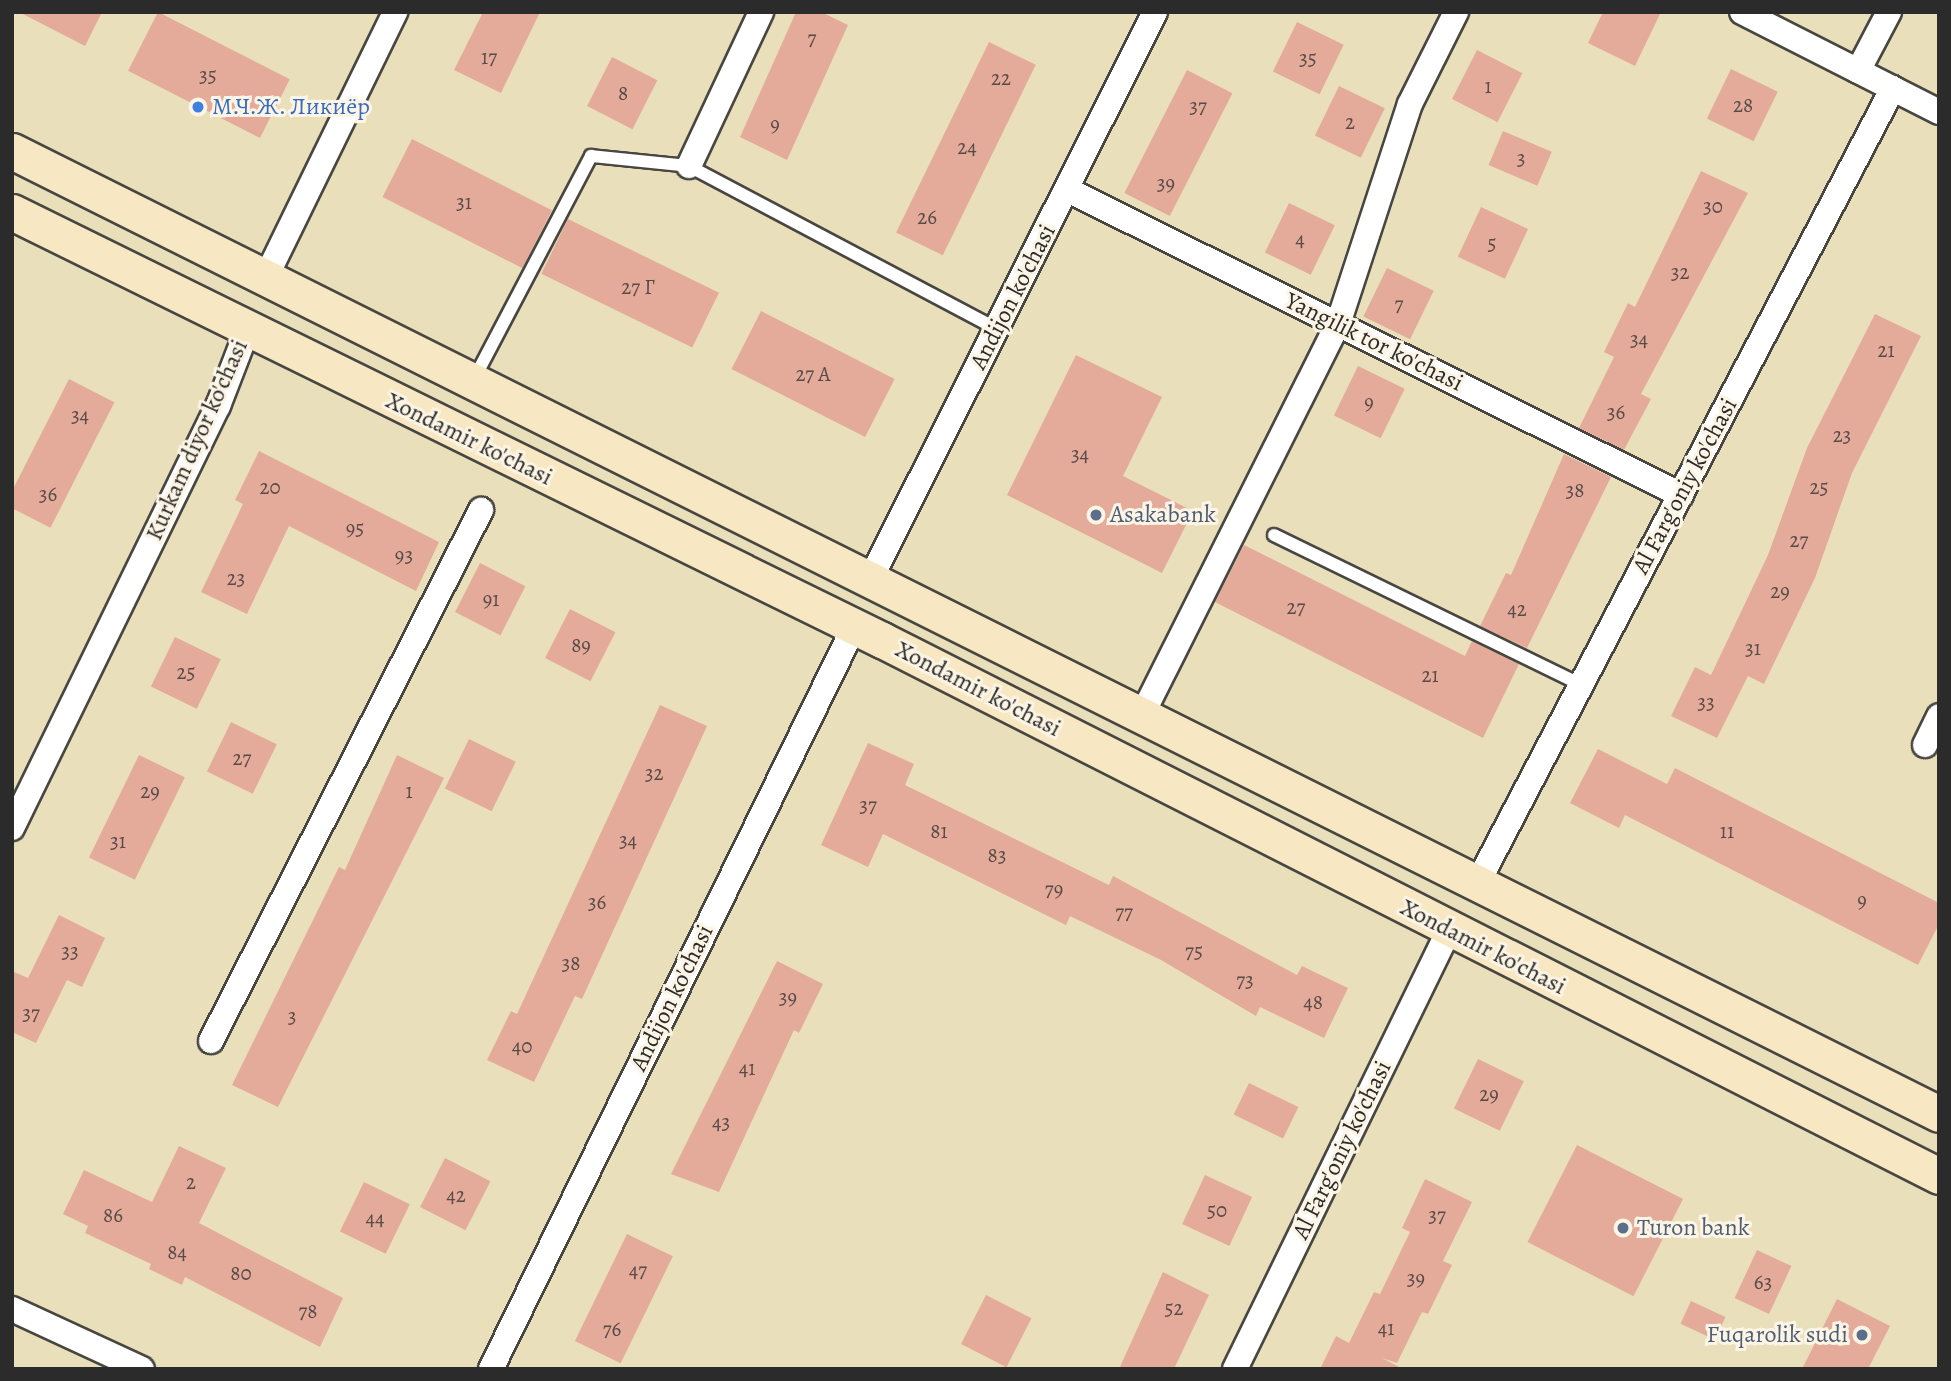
<!DOCTYPE html>
<meta charset="utf-8">
<style>
body{margin:0}
#map{position:relative;width:1951px;height:1381px;overflow:hidden;background:#e9e0bb;font-family:Alegreya,serif}
div>[style]{position:absolute}
.building>*{inset:0;background:#e4ab9b;transform-origin:0 0}
.roads{filter:drop-shadow(2px 0 #484641) drop-shadow(-2px 0 #484641) drop-shadow(0 2px #484641) drop-shadow(0 -2px #484641)}
.lane>*{height:12px;margin:-6px;padding:0 6px;transform-origin:6px;border-radius:6px;background:#fff}
.street>*{height:24px;margin:-12px;padding:0 12px;transform-origin:12px;border-radius:12px;background:#fff}
.secondary>*{height:35px;margin:-17.5px;padding:0 17.5px;transform-origin:17.5px;border-radius:17.5px;background:#f7e8c3}
.dots>*{width:19px;height:19px;translate:-50% -50%;box-sizing:border-box;border:4px solid #fcf5e5;border-radius:50%}
span{translate:-50% -50%;white-space:nowrap;text-align:center;line-height:1.15;-webkit-text-stroke:6px #fcf5e5;paint-order:stroke}
.number-label{font-size:21px;color:#594b47}
.number-label span{-webkit-text-stroke-width:0}
.shop-label{font-size:24px;color:#366cbe}
.left{translate:0 -50%;text-align:left}
.street-label{font-size:24px;color:#2b2b2b}
.service-label{font-size:24px;color:#4e5e75}
.right{translate:-100% -50%;text-align:right}
.frame{position:absolute;inset:0;border:14px solid #2b2b2b;pointer-events:none}
</style>
<div id="map">
<div class="building">
<i style="clip-path:polygon(19px 12px,102px 12px,85px 46px)"></i>
<i style="left:158px;top:12px;width:148px;height:66px;rotate:27deg"></i>
<i style="clip-path:polygon(483px 12px,540px 12px,501px 93px,454px 70px)"></i>
<i style="clip-path:polygon(796px 12px,821px 12px,848px 25px,787px 160px,740px 137px)"></i>
<i style="clip-path:polygon(1603px 12px,1661px 12px,1635px 66px,1588px 43px)"></i>
<i style="left:1297px;top:22px;width:52px;height:55px;rotate:26deg"></i>
<i style="left:989px;top:42px;width:52px;height:212px;rotate:26deg"></i>
<i style="left:1477px;top:50px;width:51px;height:55px;rotate:27deg"></i>
<i style="left:612px;top:57px;width:51px;height:55px;rotate:27deg"></i>
<i style="left:1731px;top:69px;width:52px;height:55px;rotate:26deg"></i>
<i style="left:1187px;top:70px;width:51px;height:138px;rotate:27deg"></i>
<i style="left:1339px;top:86px;width:51px;height:55px;rotate:26deg"></i>
<i style="left:1503px;top:131px;width:53px;height:37px;rotate:23deg"></i>
<i style="left:412px;top:139px;width:157px;height:65px;rotate:27deg"></i>
<i style="clip-path:polygon(1701px 171px,1748px 193px,1641px 394px,1651px 399px,1624px 450px,1579px 428px,1614px 357px,1604px 352px,1628px 303px,1635px 307px)"></i>
<i style="left:1289px;top:203px;width:51px;height:55px;rotate:26deg"></i>
<i style="left:1481px;top:207px;width:52px;height:55px;rotate:25deg"></i>
<i style="left:568px;top:219px;width:168px;height:61px;rotate:26deg"></i>
<i style="left:1387px;top:268px;width:52px;height:54px;rotate:26deg"></i>
<i style="left:761px;top:311px;width:150px;height:65px;rotate:27deg"></i>
<i style="clip-path:polygon(1875px 314px,1921px 336px,1852px 473px,1815px 578px,1764px 684px,1748px 676px,1717px 738px,1671px 716px,1695px 667px,1711px 675px,1768px 555px,1807px 448px)"></i>
<i style="clip-path:polygon(1076px 355px,1162px 397px,1123px 476px,1193px 511px,1162px 573px,1007px 495px)"></i>
<i style="left:1358px;top:366px;width:52px;height:55px;rotate:26deg"></i>
<i style="left:69px;top:379px;width:51px;height:141px;rotate:27deg"></i>
<i style="clip-path:polygon(259px 451px,439px 542px,416px 591px,289px 526px,247px 614px,201px 592px,243px 504px,235px 500px)"></i>
<i style="clip-path:polygon(1564px 454px,1611px 477px,1527px 648px,1480px 626px,1506px 573px,1511px 575px)"></i>
<i style="clip-path:polygon(1244px 545px,1465px 656px,1472px 641px,1519px 664px,1483px 738px,1215px 602px)"></i>
<i style="left:480px;top:563px;width:51px;height:55px;rotate:27deg"></i>
<i style="left:570px;top:609px;width:51px;height:55px;rotate:27deg"></i>
<i style="left:175px;top:637px;width:51px;height:55px;rotate:26deg"></i>
<i style="clip-path:polygon(660px 705px,707px 726px,582px 999px,575px 996px,534px 1082px,487px 1060px,511px 1011px,517px 1014px)"></i>
<i style="left:231px;top:722px;width:51px;height:55px;rotate:26deg"></i>
<i style="left:469px;top:739px;width:52px;height:55px;rotate:26deg"></i>
<i style="clip-path:polygon(868px 743px,914px 764px,905px 785px,1109px 885px,1113px 876px,1297px 975px,1302px 966px,1348px 988px,1324px 1038px,1260px 1007px,1256px 1016px,1161px 960px,1070px 916px,1066px 925px,883px 834px,868px 867px,821px 845px)"></i>
<i style="clip-path:polygon(1598px 749px,1667px 784px,1675px 768px,1939px 903px,1939px 924px,1918px 965px,1625px 815px,1619px 828px,1570px 803px)"></i>
<i style="left:139px;top:755px;width:51px;height:114px;rotate:26deg"></i>
<i style="clip-path:polygon(397px 755px,444px 778px,278px 1107px,232px 1085px,339px 867px,345px 870px)"></i>
<i style="clip-path:polygon(59px 915px,105px 938px,82px 987px,67px 980px,36px 1043px,12px 1032px,12px 971px,28px 978px)"></i>
<i style="clip-path:polygon(777px 961px,823px 984px,799px 1033px,794px 1030px,719px 1192px,671px 1174px)"></i>
<i style="left:1478px;top:1059px;width:51px;height:55px;rotate:26deg"></i>
<i style="left:1249px;top:1083px;width:55px;height:35px;rotate:26deg"></i>
<i style="left:1577px;top:1145px;width:119px;height:109px;rotate:27deg"></i>
<i style="clip-path:polygon(179px 1146px,226px 1168px,199px 1223px,343px 1298px,320px 1347px,185px 1277px,182px 1285px,149px 1269px,151px 1264px,85px 1233px,88px 1226px,63px 1214px,84px 1170px,152px 1202px)"></i>
<i style="left:445px;top:1158px;width:51px;height:55px;rotate:27deg"></i>
<i style="left:1205px;top:1175px;width:52px;height:54px;rotate:25deg"></i>
<i style="clip-path:polygon(1425px 1179px,1472px 1202px,1443px 1261px,1452px 1265px,1428px 1314px,1422px 1312px,1397px 1363px,1382px 1358px,1403px 1369px,1320px 1369px,1336px 1336px,1349px 1343px,1374px 1292px,1380px 1294px,1410px 1232px,1402px 1228px)"></i>
<i style="left:364px;top:1182px;width:51px;height:55px;rotate:26deg"></i>
<i style="left:627px;top:1234px;width:51px;height:119px;rotate:26deg"></i>
<i style="left:1757px;top:1250px;width:38px;height:53px;rotate:25deg"></i>
<i style="clip-path:polygon(1163px 1272px,1209px 1295px,1174px 1369px,1119px 1369px)"></i>
<i style="left:986px;top:1295px;width:51px;height:55px;rotate:27deg"></i>
<i style="clip-path:polygon(1837px 1299px,1890px 1326px,1868px 1369px,1802px 1369px)"></i>
<i style="left:1691px;top:1301px;width:38px;height:25px;rotate:25deg"></i>
</div>
<div class="roads">
<div class="lane">
<i style="left:474px;top:379px;width:252px;rotate:-62.3deg"></i>
<i style="left:591px;top:156px;width:99px;rotate:5.8deg"></i>
<i style="left:689px;top:166px;width:348px;rotate:27.9deg"></i>
<i style="left:1274px;top:535px;width:340px;rotate:26deg"></i>
</div>
<div class="street">
<i style="left:1742px;top:12px;width:221px;rotate:26.9deg"></i>
<i style="left:1858px;top:71px;width:67px;rotate:-62.3deg"></i>
<i style="left:689px;top:166px;width:170px;rotate:-64.9deg"></i>
<i style="left:1068px;top:190px;width:685px;rotate:26.45deg"></i>
<i style="left:266px;top:277px;width:295px;rotate:-64deg"></i>
<i style="left:870px;top:580px;width:635px;rotate:-63.35deg"></i>
<i style="left:1141px;top:717px;width:440px;rotate:-63.4deg"></i>
<i style="left:1338px;top:324px;width:231px;rotate:-71.9deg"></i>
<i style="left:1410px;top:104px;width:103px;rotate:-63.4deg"></i>
<i style="left:1925px;top:745px;width:32px;rotate:-64deg"></i>
<i style="left:12px;top:828px;width:470px;rotate:-64deg"></i>
<i style="left:218px;top:406px;width:80px;rotate:-68.9deg"></i>
<i style="left:1477px;top:884px;width:898px;rotate:-62.41deg"></i>
<i style="left:211px;top:1041px;width:596px;rotate:-63.05deg"></i>
<i style="left:12px;top:1309px;width:143px;rotate:24.8deg"></i>
<i style="left:491px;top:1369px;width:826px;rotate:-63.93deg"></i>
<i style="left:1235px;top:1369px;width:488px;rotate:-64deg"></i>
</div>
<div class="secondary">
<i style="left:12px;top:151px;width:2154px;rotate:26.55deg"></i>
<i style="left:12px;top:212px;width:970px;rotate:26.2deg"></i>
<i style="left:882px;top:640px;width:1185px;rotate:26.89deg"></i>
</div>
</div>
<div class="dots">
<i style="left:198px;top:107px;background:#3f7fe0"></i>
<i style="left:1096px;top:515px;background:#5c6f8a"></i>
<i style="left:1623px;top:1228px;background:#5c6f8a"></i>
<i style="left:1862px;top:1335px;background:#5c6f8a"></i>
</div>
<div class="number-label">
<span style="left:812px;top:38px">7</span>
<span style="left:489px;top:57px">17</span>
<span style="left:1308px;top:58px">35</span>
<span style="left:208px;top:75px">35</span>
<span style="left:1001px;top:78px">22</span>
<span style="left:1488px;top:86px">1</span>
<span style="left:623px;top:93px">8</span>
<span style="left:1743px;top:105px">28</span>
<span style="left:1198px;top:106px">37</span>
<span style="left:1350px;top:122px">2</span>
<span style="left:775px;top:124px">9</span>
<span style="left:967px;top:147px">24</span>
<span style="left:1521px;top:158px">3</span>
<span style="left:1166px;top:183px">39</span>
<span style="left:464px;top:202px">31</span>
<span style="left:1713px;top:206px">30</span>
<span style="left:927px;top:217px">26</span>
<span style="left:1300px;top:239px">4</span>
<span style="left:1492px;top:243px">5</span>
<span style="left:1680px;top:272px">32</span>
<span style="left:638px;top:287px">27 Г</span>
<span style="left:1399px;top:304px">7</span>
<span style="left:1639px;top:339px">34</span>
<span style="left:1886px;top:350px">21</span>
<span style="left:813px;top:374px">27 А</span>
<span style="left:1369px;top:402px">9</span>
<span style="left:1616px;top:412px">36</span>
<span style="left:80px;top:415px">34</span>
<span style="left:1842px;top:435px">23</span>
<span style="left:1080px;top:454px">34</span>
<span style="left:270px;top:487px">20</span>
<span style="left:1819px;top:487px">25</span>
<span style="left:1575px;top:490px">38</span>
<span style="left:48px;top:494px">36</span>
<span style="left:355px;top:528px">95</span>
<span style="left:1799px;top:540px">27</span>
<span style="left:404px;top:555px">93</span>
<span style="left:236px;top:578px">23</span>
<span style="left:1780px;top:591px">29</span>
<span style="left:491px;top:599px">91</span>
<span style="left:1296px;top:607px">27</span>
<span style="left:1517px;top:609px">42</span>
<span style="left:581px;top:645px">89</span>
<span style="left:1753px;top:648px">31</span>
<span style="left:186px;top:672px">25</span>
<span style="left:1430px;top:675px">21</span>
<span style="left:1706px;top:702px">33</span>
<span style="left:242px;top:758px">27</span>
<span style="left:654px;top:773px">32</span>
<span style="left:150px;top:791px">29</span>
<span style="left:409px;top:791px">1</span>
<span style="left:868px;top:805px">37</span>
<span style="left:939px;top:831px">81</span>
<span style="left:1727px;top:831px">11</span>
<span style="left:628px;top:840px">34</span>
<span style="left:118px;top:841px">31</span>
<span style="left:997px;top:855px">83</span>
<span style="left:1054px;top:889px">79</span>
<span style="left:1862px;top:900px">9</span>
<span style="left:597px;top:902px">36</span>
<span style="left:1124px;top:912px">77</span>
<span style="left:70px;top:951px">33</span>
<span style="left:1194px;top:951px">75</span>
<span style="left:571px;top:963px">38</span>
<span style="left:1245px;top:980px">73</span>
<span style="left:788px;top:997px">39</span>
<span style="left:1313px;top:1002px">48</span>
<span style="left:31px;top:1013px">37</span>
<span style="left:292px;top:1016px">3</span>
<span style="left:522px;top:1046px">40</span>
<span style="left:747px;top:1068px">41</span>
<span style="left:1489px;top:1094px">29</span>
<span style="left:721px;top:1122px">43</span>
<span style="left:191px;top:1182px">2</span>
<span style="left:456px;top:1195px">42</span>
<span style="left:1217px;top:1210px">50</span>
<span style="left:113px;top:1215px">86</span>
<span style="left:1437px;top:1215px">37</span>
<span style="left:375px;top:1218px">44</span>
<span style="left:177px;top:1252px">84</span>
<span style="left:638px;top:1270px">47</span>
<span style="left:241px;top:1273px">80</span>
<span style="left:1416px;top:1278px">39</span>
<span style="left:1763px;top:1282px">63</span>
<span style="left:1174px;top:1308px">52</span>
<span style="left:308px;top:1311px">78</span>
<span style="left:1386px;top:1328px">41</span>
<span style="left:612px;top:1329px">76</span>
</div>
<div class="shop-label">
<span class="left" style="left:212px;top:107px">М.Ч.Ж. Ликиёр</span>
</div>
<div class="street-label">
<span style="left:1013px;top:297px;rotate:-63deg">Andijon ko'chasi</span>
<span style="left:1374px;top:342px;rotate:26deg">Yangilik tor ko'chasi</span>
<span style="left:469px;top:439px;rotate:26deg">Xondamir ko'chasi</span>
<span style="left:197px;top:440px;rotate:-66deg">Kurkam diyor ko'chasi</span>
<span style="left:1685px;top:486px;rotate:-62deg">Al Farg'oniy ko'chasi</span>
<span style="left:978px;top:689px;rotate:27deg">Xondamir ko'chasi</span>
<span style="left:1483px;top:947px;rotate:27deg">Xondamir ko'chasi</span>
<span style="left:672px;top:998px;rotate:-64deg">Andijon ko'chasi</span>
<span style="left:1342px;top:1150px;rotate:-64deg">Al Farg'oniy ko'chasi</span>
</div>
<div class="service-label">
<span class="left" style="left:1110px;top:515px">Asakabank</span>
<span class="left" style="left:1637px;top:1228px">Turon bank</span>
<span class="right" style="left:1848px;top:1335px">Fuqarolik sudi</span>
</div>
<div class="frame"></div>
</div>
